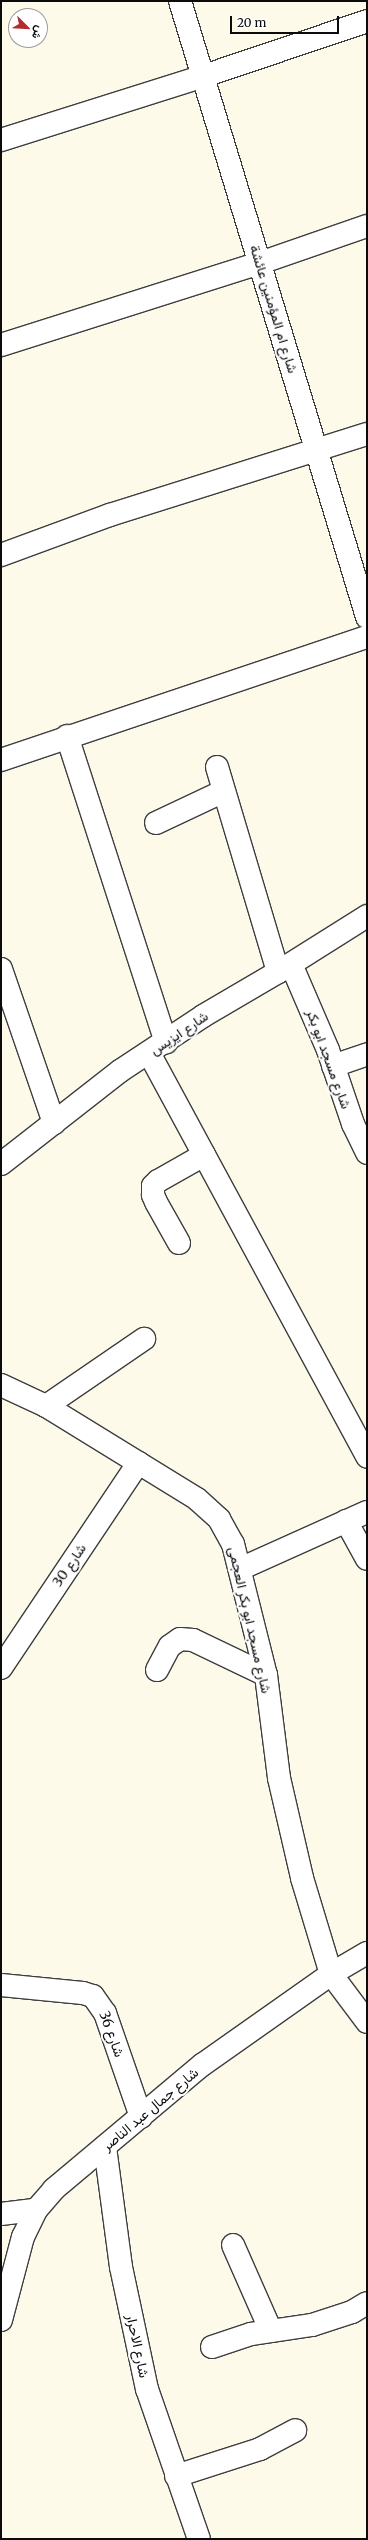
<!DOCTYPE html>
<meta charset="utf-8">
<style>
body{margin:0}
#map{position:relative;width:368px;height:2540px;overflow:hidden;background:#fefaea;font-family:Merriweather,Vazirmatn,serif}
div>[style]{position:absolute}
.roads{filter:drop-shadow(1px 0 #3e3e3e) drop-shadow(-1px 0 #3e3e3e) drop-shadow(0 1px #3e3e3e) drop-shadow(0 -1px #3e3e3e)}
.street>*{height:22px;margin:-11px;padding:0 11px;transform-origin:11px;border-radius:11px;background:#fff}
span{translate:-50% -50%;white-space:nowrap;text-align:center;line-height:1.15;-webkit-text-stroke:4px #fff;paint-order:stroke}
.street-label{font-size:14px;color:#0b0b0b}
.frame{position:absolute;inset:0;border:2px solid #0b0b0b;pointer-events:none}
.north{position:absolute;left:8px;top:8px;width:40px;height:40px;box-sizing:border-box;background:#fff;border:1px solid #9d9d9d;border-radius:50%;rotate:114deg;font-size:11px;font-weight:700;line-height:16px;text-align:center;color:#0b0b0b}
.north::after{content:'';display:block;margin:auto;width:14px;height:18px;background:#b32a2f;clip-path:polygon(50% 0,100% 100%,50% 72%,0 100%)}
.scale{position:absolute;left:230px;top:16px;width:109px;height:18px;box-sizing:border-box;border:2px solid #0b0b0b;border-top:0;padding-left:5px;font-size:12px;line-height:14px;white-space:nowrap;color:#0b0b0b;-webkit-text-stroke:3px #fff;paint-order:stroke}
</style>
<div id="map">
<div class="roads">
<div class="street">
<i style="left:180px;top:1px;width:644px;rotate:73.11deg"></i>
<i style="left:1px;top:140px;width:210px;rotate:-17.5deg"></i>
<i style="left:201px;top:77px;width:175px;rotate:-18.6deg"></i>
<i style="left:1px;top:345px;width:272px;rotate:-17.6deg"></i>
<i style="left:260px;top:263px;width:113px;rotate:-19.1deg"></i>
<i style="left:1px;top:555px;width:116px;rotate:-20.2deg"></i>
<i style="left:110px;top:515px;width:269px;rotate:-17.5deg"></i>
<i style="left:67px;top:736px;width:322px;rotate:72.1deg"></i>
<i style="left:1px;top:760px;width:386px;rotate:-18.6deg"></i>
<i style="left:217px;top:767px;width:214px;rotate:73.4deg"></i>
<i style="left:156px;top:823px;width:75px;rotate:-25.2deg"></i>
<i style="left:291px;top:964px;width:94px;rotate:66.7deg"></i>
<i style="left:328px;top:1050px;width:78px;rotate:71.3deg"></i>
<i style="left:353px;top:1124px;width:32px;rotate:64deg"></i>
<i style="left:1px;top:969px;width:163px;rotate:71deg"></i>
<i style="left:149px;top:1053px;width:459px;rotate:61.6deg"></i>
<i style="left:333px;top:1066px;width:36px;rotate:-19deg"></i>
<i style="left:1px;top:1164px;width:151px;rotate:-38deg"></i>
<i style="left:120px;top:1071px;width:100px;rotate:-33.5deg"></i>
<i style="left:203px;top:1016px;width:87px;rotate:-30.4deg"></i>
<i style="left:278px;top:972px;width:105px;rotate:-32.2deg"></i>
<i style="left:179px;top:1243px;width:47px;rotate:-119.3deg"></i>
<i style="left:156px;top:1202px;width:8px;rotate:-113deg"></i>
<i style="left:153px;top:1195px;width:9px;rotate:-90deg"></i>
<i style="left:153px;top:1186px;width:7px;rotate:-45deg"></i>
<i style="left:158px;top:1181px;width:53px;rotate:-29.5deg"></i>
<i style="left:1px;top:1385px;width:50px;rotate:25deg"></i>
<i style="left:46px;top:1406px;width:177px;rotate:31.6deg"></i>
<i style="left:197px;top:1499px;width:30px;rotate:42deg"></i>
<i style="left:219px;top:1519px;width:29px;rotate:61deg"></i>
<i style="left:233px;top:1544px;width:135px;rotate:75.9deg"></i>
<i style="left:266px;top:1675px;width:104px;rotate:82.8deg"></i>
<i style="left:279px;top:1778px;width:103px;rotate:77deg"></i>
<i style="left:302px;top:1878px;width:100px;rotate:73.2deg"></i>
<i style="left:331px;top:1974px;width:60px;rotate:53.1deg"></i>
<i style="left:46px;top:1406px;width:119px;rotate:-34.4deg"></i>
<i style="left:346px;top:1521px;width:43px;rotate:61.1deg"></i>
<i style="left:240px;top:1569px;width:139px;rotate:-24.2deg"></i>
<i style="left:1px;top:1668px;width:247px;rotate:-56.2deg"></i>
<i style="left:157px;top:1670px;width:27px;rotate:-62deg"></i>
<i style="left:170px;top:1646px;width:12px;rotate:-35deg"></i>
<i style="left:180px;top:1639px;width:13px;rotate:4deg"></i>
<i style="left:193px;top:1640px;width:81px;rotate:25.6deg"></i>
<i style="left:1px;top:1985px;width:82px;rotate:5.6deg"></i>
<i style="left:83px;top:1993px;width:10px;rotate:17deg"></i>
<i style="left:93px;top:1996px;width:21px;rotate:55deg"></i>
<i style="left:105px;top:2013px;width:110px;rotate:70.9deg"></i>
<i style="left:105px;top:2147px;width:121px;rotate:82.4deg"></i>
<i style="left:121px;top:2267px;width:125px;rotate:78deg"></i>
<i style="left:147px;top:2389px;width:159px;rotate:70.9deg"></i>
<i style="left:1px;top:2214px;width:35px;rotate:-7deg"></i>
<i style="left:233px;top:2245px;width:94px;rotate:66.2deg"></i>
<i style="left:1px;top:2320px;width:86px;rotate:-75.2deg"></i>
<i style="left:23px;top:2237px;width:30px;rotate:-64deg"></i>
<i style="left:36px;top:2210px;width:28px;rotate:-49deg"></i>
<i style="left:54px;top:2189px;width:193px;rotate:-40deg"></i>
<i style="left:202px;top:2065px;width:158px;rotate:-35.2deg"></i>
<i style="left:331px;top:1974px;width:42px;rotate:-30.3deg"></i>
<i style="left:212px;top:2347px;width:41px;rotate:-18.4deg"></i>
<i style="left:251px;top:2334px;width:62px;rotate:-8.4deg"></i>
<i style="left:312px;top:2325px;width:42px;rotate:-18deg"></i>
<i style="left:352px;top:2312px;width:17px;rotate:-31deg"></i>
<i style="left:176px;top:2476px;width:88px;rotate:-17.8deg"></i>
<i style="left:260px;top:2449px;width:40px;rotate:-28deg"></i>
</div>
</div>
<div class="street-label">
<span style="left:274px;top:309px;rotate:73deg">شارع ام المؤمنين عائشة</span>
<span style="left:179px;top:1033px;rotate:-34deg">شارع ايزيس</span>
<span style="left:329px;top:1059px;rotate:70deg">شارع مسجد ابو بكر</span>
<span style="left:69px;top:1565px;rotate:-56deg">شارع 30</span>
<span style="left:250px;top:1620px;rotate:77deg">شارع مسجد ابو بكر العجمى</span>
<span style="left:112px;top:2034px;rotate:70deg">شارع 36</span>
<span style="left:150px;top:2109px;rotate:-40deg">شارع جمال عبد الناصر</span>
<span style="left:138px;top:2346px;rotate:78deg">شارع الاحرار</span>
</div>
<div class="frame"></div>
<div class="north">ش</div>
<div class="scale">20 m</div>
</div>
